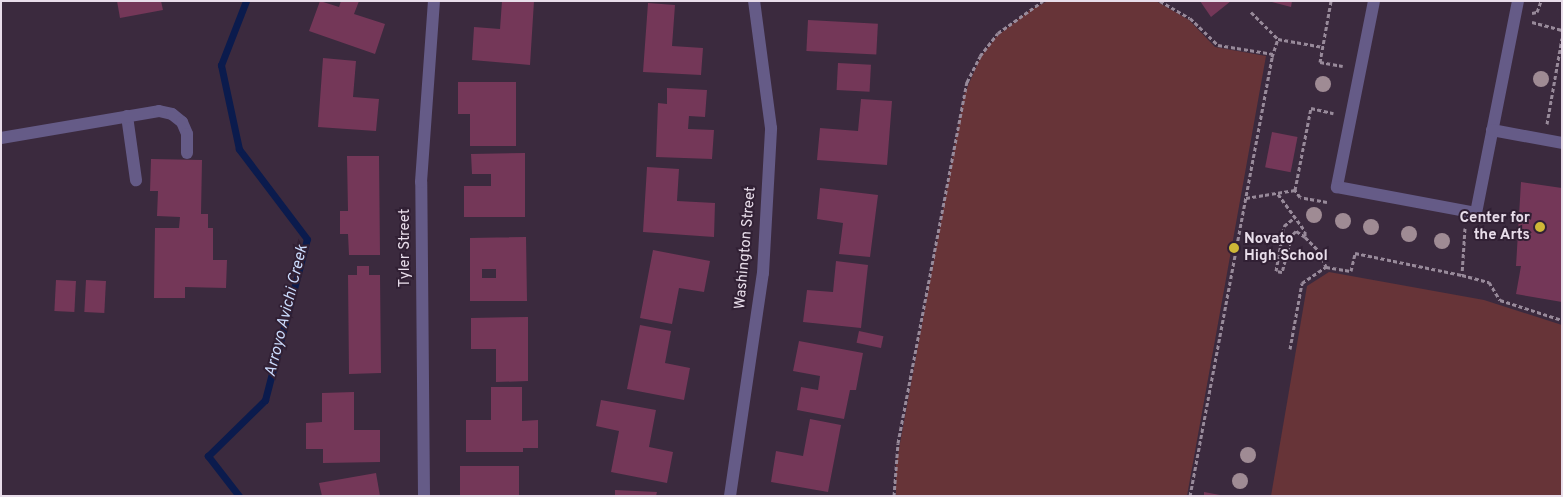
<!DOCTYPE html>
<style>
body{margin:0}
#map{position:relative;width:1563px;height:497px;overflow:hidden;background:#3b2a3e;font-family:Overpass,sans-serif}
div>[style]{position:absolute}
.green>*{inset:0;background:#673438}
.stream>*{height:7px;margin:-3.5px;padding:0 3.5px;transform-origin:3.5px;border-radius:3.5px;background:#0b1b4d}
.building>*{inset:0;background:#743758;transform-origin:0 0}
.path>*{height:3px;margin-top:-1.5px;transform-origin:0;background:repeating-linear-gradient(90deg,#988a9a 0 4px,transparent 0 6.5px)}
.minor>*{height:12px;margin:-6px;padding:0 6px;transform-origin:6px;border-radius:6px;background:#655b87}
.trees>*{width:16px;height:16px;margin:-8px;border-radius:50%;background:#9f8b94}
.dots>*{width:14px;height:14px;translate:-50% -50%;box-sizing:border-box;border:2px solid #312034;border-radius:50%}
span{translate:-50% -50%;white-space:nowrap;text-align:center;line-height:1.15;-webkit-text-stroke:4px #312034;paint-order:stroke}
.poi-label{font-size:15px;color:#e8ddea;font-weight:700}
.right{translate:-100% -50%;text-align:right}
.left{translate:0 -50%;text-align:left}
.street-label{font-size:15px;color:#e8ddea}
.water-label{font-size:16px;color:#cbdbfd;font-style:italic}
.frame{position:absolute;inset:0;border:2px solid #e8ddea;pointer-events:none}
</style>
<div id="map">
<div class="green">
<i style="clip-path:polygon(1048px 1px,1156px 1px,1189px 20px,1215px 47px,1266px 56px,1187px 496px,896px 496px,896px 465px,964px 95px,980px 58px,996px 37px,1030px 10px)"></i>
<i style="clip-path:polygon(1329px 272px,1484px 300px,1562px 325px,1562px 496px,1271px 496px,1307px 286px)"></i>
</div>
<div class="stream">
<i style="left:239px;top:496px;width:51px;rotate:-127.8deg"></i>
<i style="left:208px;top:456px;width:80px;rotate:-44.5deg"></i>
<i style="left:265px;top:400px;width:166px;rotate:-75.4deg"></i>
<i style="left:307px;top:239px;width:113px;rotate:-127.1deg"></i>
<i style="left:239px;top:149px;width:86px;rotate:-102.1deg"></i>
<i style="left:221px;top:65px;width:69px;rotate:-68.7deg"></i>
</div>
<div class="building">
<i style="clip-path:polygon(117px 1px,161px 1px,163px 10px,120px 18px)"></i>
<i style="clip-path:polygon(320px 1px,339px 7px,341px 1px,359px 1px,354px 14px,385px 24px,375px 54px,309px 31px)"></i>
<i style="clip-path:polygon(502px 1px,534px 1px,530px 65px,472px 60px,474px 27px,500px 29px)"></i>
<i style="clip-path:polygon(1200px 1px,1231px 1px,1211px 17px)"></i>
<i style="clip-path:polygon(1268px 1px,1292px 1px,1291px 7px)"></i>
<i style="clip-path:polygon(648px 3px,675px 5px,672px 46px,703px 48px,701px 75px,643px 72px)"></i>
<i style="left:808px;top:20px;width:70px;height:31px;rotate:3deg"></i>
<i style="clip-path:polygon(323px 58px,356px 61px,353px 97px,379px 99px,376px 131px,318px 127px)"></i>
<i style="left:838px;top:63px;width:33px;height:27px;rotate:3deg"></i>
<i style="clip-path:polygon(458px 82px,516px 82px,516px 146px,470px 146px,470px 114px,458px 114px)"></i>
<i style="clip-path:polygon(667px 88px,707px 90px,705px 117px,689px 116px,688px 129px,714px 130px,712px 159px,656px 157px,658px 103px,667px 104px)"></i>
<i style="clip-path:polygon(861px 99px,892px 101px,887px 165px,817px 160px,820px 128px,858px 131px)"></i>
<i style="left:1272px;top:132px;width:26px;height:36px;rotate:11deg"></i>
<i style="clip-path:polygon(525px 153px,525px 217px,464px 217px,464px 186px,491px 186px,491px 174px,472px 174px,471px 154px)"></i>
<i style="clip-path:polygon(347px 156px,379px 156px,380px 255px,349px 255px,348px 234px,340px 234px,340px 211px,348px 211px)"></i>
<i style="clip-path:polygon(151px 159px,202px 160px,201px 214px,208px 214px,208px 228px,213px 228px,213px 260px,227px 260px,226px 288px,185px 287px,185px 298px,154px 298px,155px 228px,179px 228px,180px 217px,157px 216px,158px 191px,150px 191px)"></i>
<i style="clip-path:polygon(647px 167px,679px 169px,677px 201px,715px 203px,714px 237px,643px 232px)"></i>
<i style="clip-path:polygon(1521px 182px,1562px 188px,1562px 302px,1516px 294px,1521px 266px,1516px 266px)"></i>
<i style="clip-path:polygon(820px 188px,878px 195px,870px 257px,839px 254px,843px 223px,817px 219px)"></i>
<i style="clip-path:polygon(evenodd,526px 237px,527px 301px,470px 301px,470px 238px,526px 237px,482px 269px,496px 269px,496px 278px,482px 278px,482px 269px)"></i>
<i style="clip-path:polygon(653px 250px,710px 261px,704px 292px,679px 288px,672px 324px,640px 318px)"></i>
<i style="clip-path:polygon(836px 261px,868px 265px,861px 328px,803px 322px,807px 290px,833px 292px)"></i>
<i style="clip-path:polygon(357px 266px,369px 266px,369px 275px,380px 275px,381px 373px,349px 374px,348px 275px,357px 275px)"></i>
<i style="left:56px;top:280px;width:20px;height:31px;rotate:3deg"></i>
<i style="left:86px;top:280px;width:20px;height:32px;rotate:3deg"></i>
<i style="clip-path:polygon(528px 317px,528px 381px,496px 382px,496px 349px,471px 349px,471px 318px)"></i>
<i style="clip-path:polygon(640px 325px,671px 331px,665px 363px,690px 368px,684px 400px,627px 389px)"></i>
<i style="left:859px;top:331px;width:25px;height:12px;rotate:12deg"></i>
<i style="clip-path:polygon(799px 341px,863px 353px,856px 390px,850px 390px,844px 419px,797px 410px,801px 387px,818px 390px,820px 376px,793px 371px)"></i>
<i style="clip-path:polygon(491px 387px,522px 387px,522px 421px,538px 420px,538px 448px,523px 448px,523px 452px,466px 452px,466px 420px,491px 420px)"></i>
<i style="clip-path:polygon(354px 392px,354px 430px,380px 430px,380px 462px,323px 463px,323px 449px,306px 449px,306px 423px,322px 422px,322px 393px)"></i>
<i style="clip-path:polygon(601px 400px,656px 410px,649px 447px,673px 452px,667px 483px,611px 472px,619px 431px,596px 426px)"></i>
<i style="clip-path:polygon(810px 419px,841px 425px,828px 492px,771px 482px,776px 451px,803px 456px)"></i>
<i style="left:460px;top:466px;width:59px;height:30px"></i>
<i style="clip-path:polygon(376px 473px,380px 496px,322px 496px,319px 483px)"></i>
<i style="clip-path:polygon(615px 490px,657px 492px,656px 496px,615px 496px)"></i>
<i style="clip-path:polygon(1204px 492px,1220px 495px,1220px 496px,1204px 496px)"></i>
</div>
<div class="path">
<i style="left:1160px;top:1px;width:34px;rotate:30deg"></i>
<i style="left:1190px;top:18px;width:39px;rotate:44deg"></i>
<i style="left:1218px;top:45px;width:56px;rotate:9.3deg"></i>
<i style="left:1331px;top:1px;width:62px;rotate:100.2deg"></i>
<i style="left:1320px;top:62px;width:23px;rotate:10deg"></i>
<i style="left:1251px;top:12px;width:38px;rotate:45deg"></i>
<i style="left:1278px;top:39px;width:46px;rotate:10.1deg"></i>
<i style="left:1532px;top:13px;width:5px;rotate:-11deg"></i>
<i style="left:1537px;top:12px;width:12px;rotate:-70deg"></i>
<i style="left:1532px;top:22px;width:31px;rotate:15deg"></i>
<i style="left:1547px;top:124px;width:87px;rotate:-80.1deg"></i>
<i style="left:1278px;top:194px;width:46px;rotate:53.9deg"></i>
<i style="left:1305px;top:231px;width:6px;rotate:90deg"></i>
<i style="left:1305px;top:237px;width:11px;rotate:-146deg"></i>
<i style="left:1296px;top:231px;width:6px;rotate:135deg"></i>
<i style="left:1292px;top:235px;width:38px;rotate:105deg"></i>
<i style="left:1282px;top:272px;width:6px;rotate:-171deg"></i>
<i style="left:1276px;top:271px;width:46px;rotate:-79.9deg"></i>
<i style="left:1284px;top:226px;width:13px;rotate:-39deg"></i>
<i style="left:1246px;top:198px;width:50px;rotate:-9.3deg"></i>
<i style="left:1327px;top:202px;width:27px;rotate:-170deg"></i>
<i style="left:1300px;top:197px;width:9px;rotate:-126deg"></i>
<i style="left:1295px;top:190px;width:84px;rotate:-79deg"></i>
<i style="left:1311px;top:108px;width:23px;rotate:13deg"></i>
<i style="left:1465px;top:228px;width:47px;rotate:93.7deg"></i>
<i style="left:1462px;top:275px;width:28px;rotate:15deg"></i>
<i style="left:1489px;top:282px;width:21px;rotate:59deg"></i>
<i style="left:1500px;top:300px;width:65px;rotate:17.9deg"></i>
<i style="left:1305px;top:237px;width:21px;rotate:45deg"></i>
<i style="left:1320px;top:252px;width:16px;rotate:68deg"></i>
<i style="left:1290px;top:349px;width:67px;rotate:-79.7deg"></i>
<i style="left:1302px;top:283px;width:29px;rotate:-34deg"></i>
<i style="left:1326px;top:267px;width:25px;rotate:9deg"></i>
<i style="left:1351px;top:271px;width:18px;rotate:-77deg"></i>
<i style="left:1355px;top:253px;width:109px;rotate:11.6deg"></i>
<i style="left:894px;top:496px;width:53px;rotate:-85.7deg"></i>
<i style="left:898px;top:443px;width:368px;rotate:-79.2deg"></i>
<i style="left:967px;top:82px;width:29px;rotate:-63deg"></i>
<i style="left:980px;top:56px;width:29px;rotate:-52deg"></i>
<i style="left:998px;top:33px;width:55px;rotate:-35.4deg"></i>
<i style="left:1190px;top:496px;width:447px;rotate:-79.4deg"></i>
<i style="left:1272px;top:57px;width:19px;rotate:-72deg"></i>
</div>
<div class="minor">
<i style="left:1374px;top:1px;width:190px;rotate:101.3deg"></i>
<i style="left:1337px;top:187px;width:141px;rotate:10.6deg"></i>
<i style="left:1476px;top:213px;width:216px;rotate:-78.8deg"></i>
<i style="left:127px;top:116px;width:65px;rotate:82deg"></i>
<i style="left:1492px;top:130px;width:71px;rotate:10.5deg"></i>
<i style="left:1px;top:138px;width:160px;rotate:-9.7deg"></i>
<i style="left:159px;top:111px;width:13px;rotate:13deg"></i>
<i style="left:172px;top:114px;width:13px;rotate:39deg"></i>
<i style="left:182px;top:122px;width:13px;rotate:67deg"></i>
<i style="left:187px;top:134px;width:19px;rotate:90deg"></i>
<i style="left:424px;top:496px;width:314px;rotate:-90.5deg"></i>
<i style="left:421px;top:182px;width:181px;rotate:-85.9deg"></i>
<i style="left:730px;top:496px;width:225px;rotate:-81.6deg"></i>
<i style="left:763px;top:273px;width:145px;rotate:-86.8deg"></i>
<i style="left:771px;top:128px;width:128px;rotate:-97.6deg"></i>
</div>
<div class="trees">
<i style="left:1541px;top:79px"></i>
<i style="left:1323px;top:84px"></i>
<i style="left:1314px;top:215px"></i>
<i style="left:1343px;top:221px"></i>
<i style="left:1371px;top:227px"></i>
<i style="left:1409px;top:234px"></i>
<i style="left:1442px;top:241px"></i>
<i style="left:1248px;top:455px"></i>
<i style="left:1240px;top:481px"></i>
</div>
<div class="dots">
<i style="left:1540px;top:227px;background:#cfb837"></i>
<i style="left:1234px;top:248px;background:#cfb837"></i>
</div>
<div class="poi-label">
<span class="right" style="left:1530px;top:227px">Center for<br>the Arts</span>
<span class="left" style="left:1244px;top:248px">Novato<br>High School</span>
</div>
<div class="street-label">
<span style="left:406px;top:248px;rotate:-90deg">Tyler Street</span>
<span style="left:746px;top:248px;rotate:-85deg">Washington Street</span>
</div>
<div class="water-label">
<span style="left:287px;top:311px;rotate:-76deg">Arroyo Avichi Creek</span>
</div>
<div class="frame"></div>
</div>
